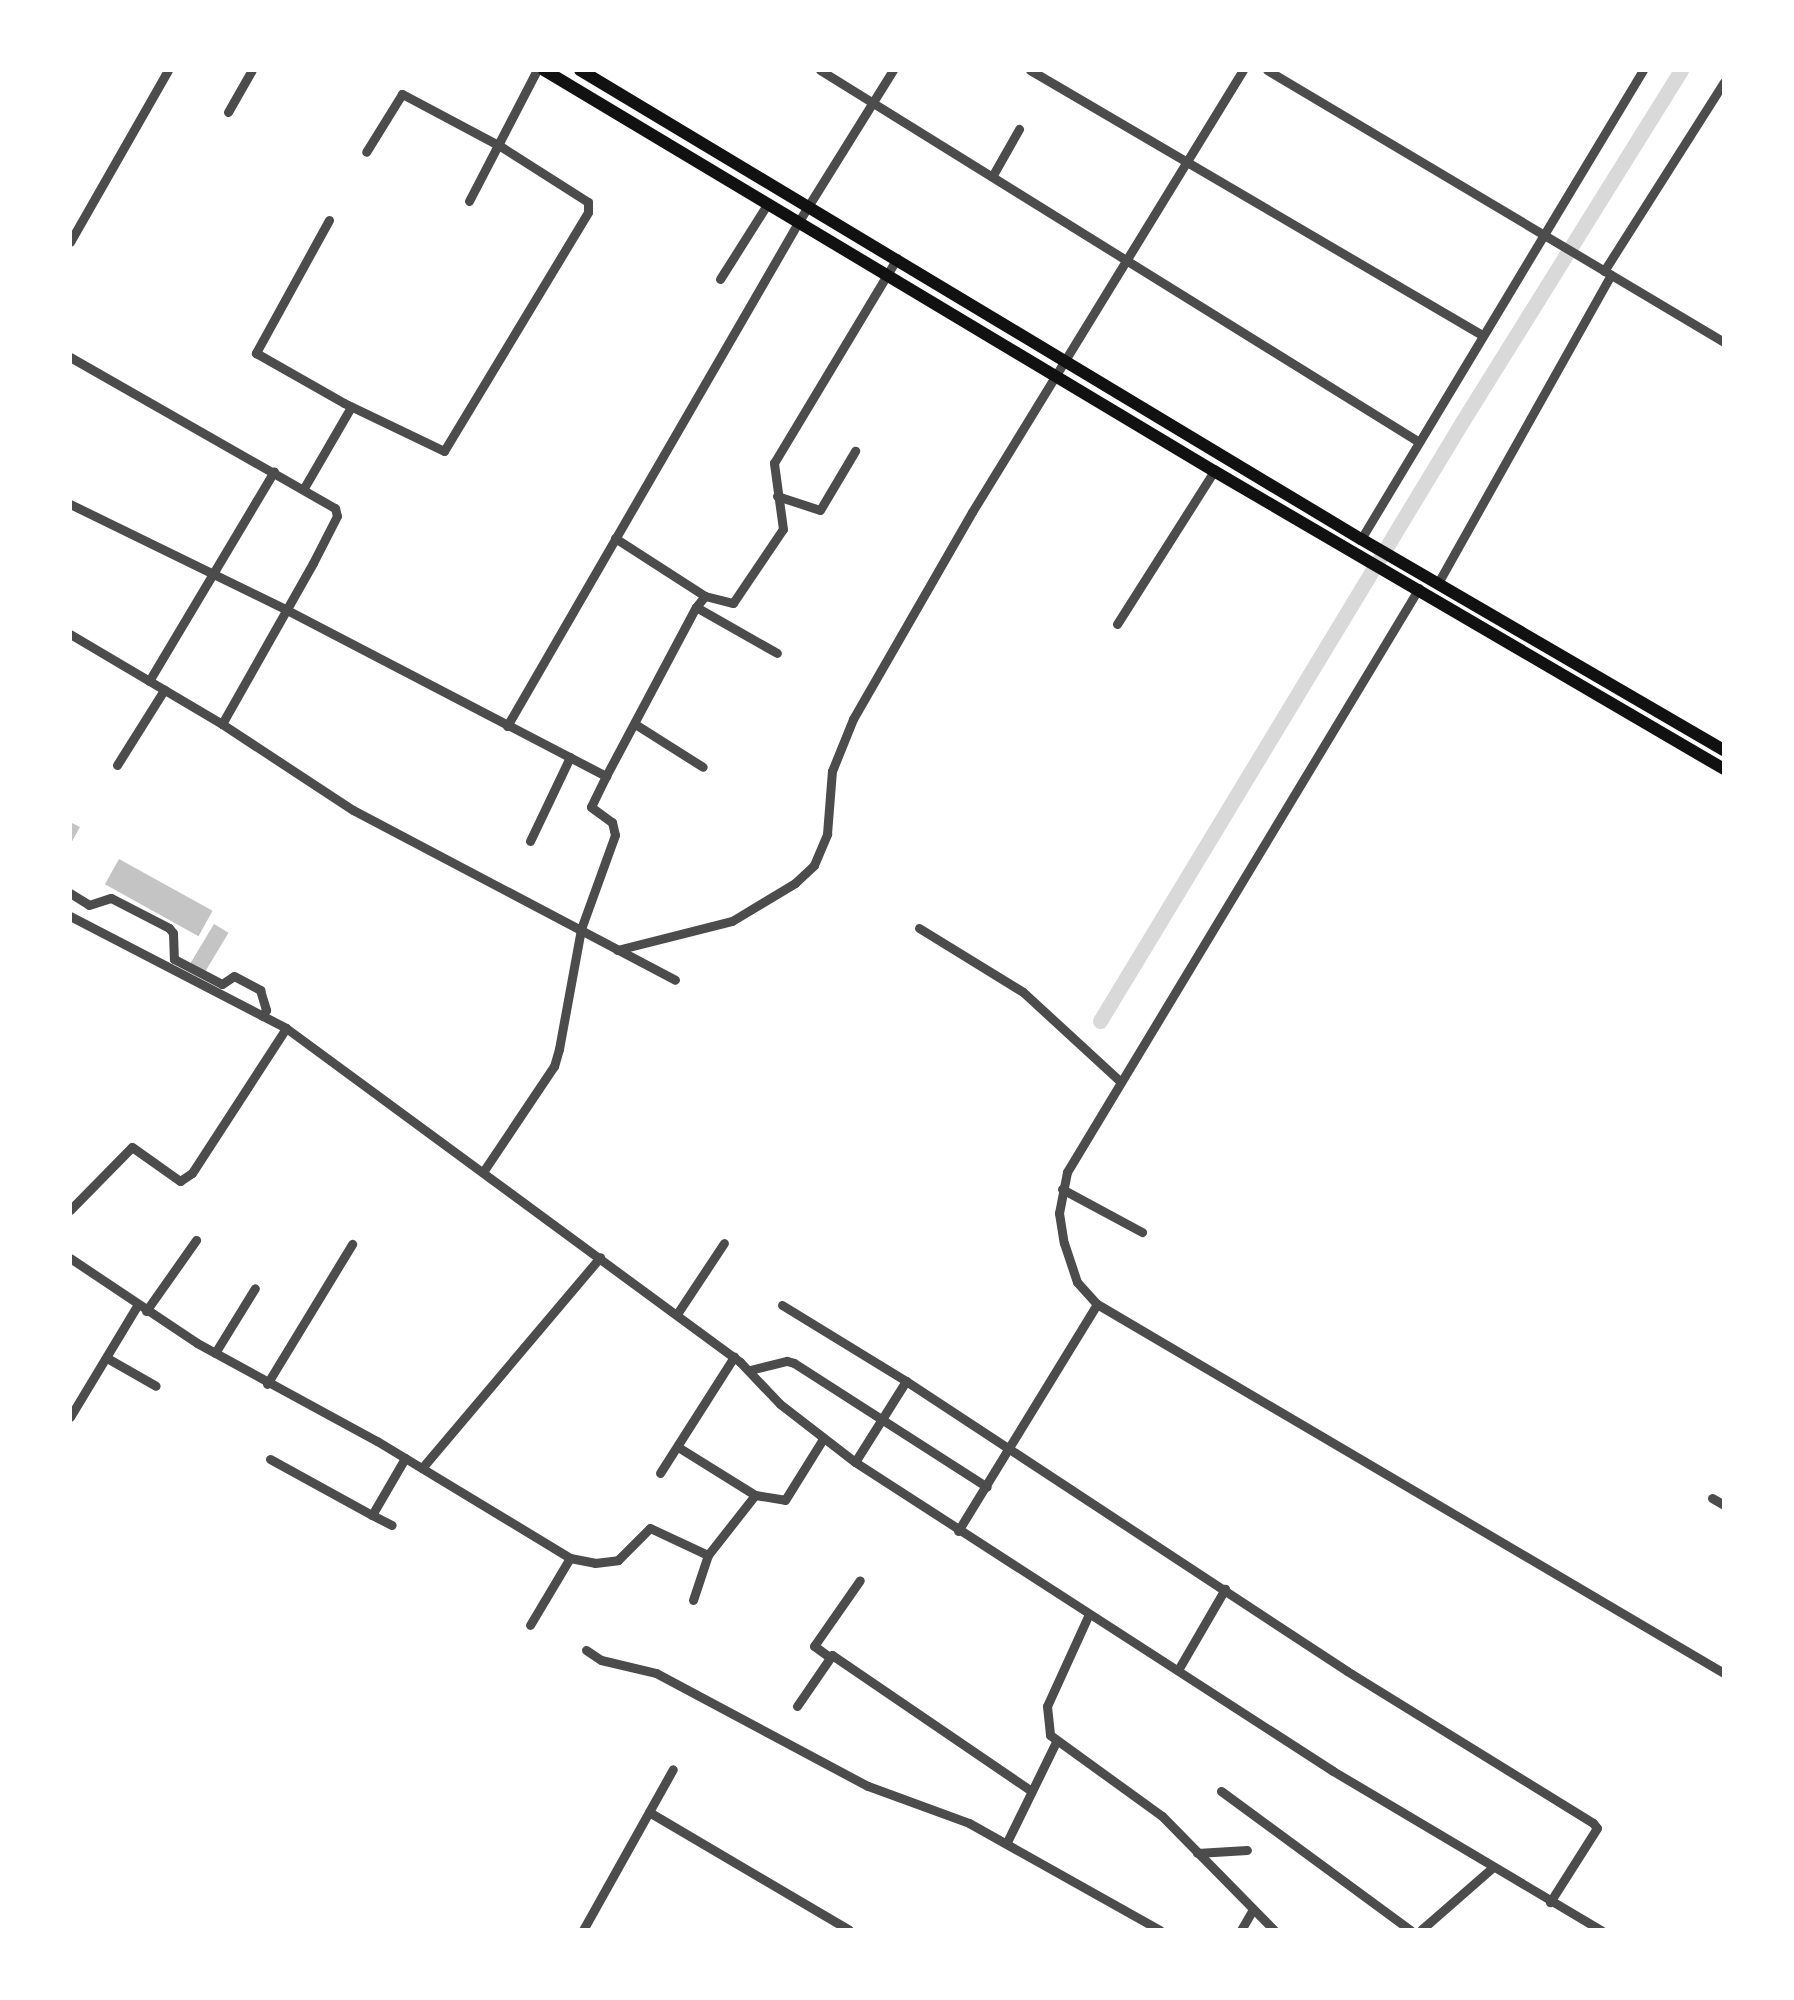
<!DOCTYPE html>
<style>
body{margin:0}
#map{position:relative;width:1794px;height:2000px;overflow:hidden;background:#fff;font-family:"PT Sans Narrow",sans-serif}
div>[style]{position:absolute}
.canal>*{height:15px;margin:-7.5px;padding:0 7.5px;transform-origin:7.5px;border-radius:7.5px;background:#d9d9d9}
.building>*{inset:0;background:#c4c4c4;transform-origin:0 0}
.minor>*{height:9px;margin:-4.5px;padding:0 4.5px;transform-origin:4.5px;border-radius:4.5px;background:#4c4c4c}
.secondary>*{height:12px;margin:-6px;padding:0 6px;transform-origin:6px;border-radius:6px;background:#111}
span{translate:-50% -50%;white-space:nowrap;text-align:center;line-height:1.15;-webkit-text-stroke:10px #fff;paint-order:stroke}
.frame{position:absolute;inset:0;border:72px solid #fff;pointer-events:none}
</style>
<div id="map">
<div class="canal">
<i style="left:1100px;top:1021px;width:700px;rotate:-58.85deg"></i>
<i style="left:1462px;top:422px;width:415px;rotate:-58.1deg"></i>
</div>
<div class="building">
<i style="clip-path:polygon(70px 822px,80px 827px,70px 845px)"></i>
<i style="left:119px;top:859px;width:107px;height:29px;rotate:29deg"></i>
<i style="left:214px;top:924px;width:17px;height:49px;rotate:31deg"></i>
</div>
<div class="minor">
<i style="left:820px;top:70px;width:705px;rotate:31.84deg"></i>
<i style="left:1030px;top:70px;width:524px;rotate:30.38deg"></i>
<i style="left:1267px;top:70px;width:532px;rotate:30.76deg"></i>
<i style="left:228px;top:112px;width:48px;rotate:-60.3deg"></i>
<i style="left:993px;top:175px;width:53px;rotate:-60.5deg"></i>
<i style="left:469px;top:201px;width:148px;rotate:-62.6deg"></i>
<i style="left:329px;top:220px;width:152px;rotate:118.8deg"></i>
<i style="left:256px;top:353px;width:101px;rotate:29.6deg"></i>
<i style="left:344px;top:403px;width:111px;rotate:25.6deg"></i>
<i style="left:444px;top:451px;width:279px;rotate:-58.9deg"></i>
<i style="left:588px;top:212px;width:10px;rotate:-90deg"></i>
<i style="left:588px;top:202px;width:104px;rotate:-147.5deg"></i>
<i style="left:500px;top:146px;width:111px;rotate:-152deg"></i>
<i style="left:402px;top:94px;width:68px;rotate:121.8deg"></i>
<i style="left:70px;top:242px;width:198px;rotate:-60.3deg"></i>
<i style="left:1604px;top:271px;width:224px;rotate:-57.6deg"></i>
<i style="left:720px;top:279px;width:90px;rotate:-57.7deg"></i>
<i style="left:70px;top:357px;width:305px;rotate:29.7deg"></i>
<i style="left:335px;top:508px;width:8px;rotate:76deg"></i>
<i style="left:337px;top:516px;width:53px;rotate:117.1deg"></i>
<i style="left:313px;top:563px;width:185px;rotate:119.5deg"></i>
<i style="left:304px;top:488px;width:94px;rotate:-59.9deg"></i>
<i style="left:777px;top:496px;width:45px;rotate:18deg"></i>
<i style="left:820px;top:510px;width:69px;rotate:-59.3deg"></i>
<i style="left:70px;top:504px;width:242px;rotate:26deg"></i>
<i style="left:287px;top:610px;width:360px;rotate:27.5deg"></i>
<i style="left:606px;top:776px;width:34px;rotate:116deg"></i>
<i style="left:591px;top:807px;width:26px;rotate:36deg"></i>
<i style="left:612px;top:822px;width:13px;rotate:77deg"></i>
<i style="left:615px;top:835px;width:100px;rotate:109.9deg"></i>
<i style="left:581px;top:929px;width:122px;rotate:100.4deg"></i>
<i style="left:559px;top:1049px;width:18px;rotate:106deg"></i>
<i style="left:554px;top:1066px;width:128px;rotate:123.8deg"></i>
<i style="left:615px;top:538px;width:107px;rotate:32.8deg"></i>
<i style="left:1361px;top:539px;width:547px;rotate:-58.98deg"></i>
<i style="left:1438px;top:583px;width:353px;rotate:-60.7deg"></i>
<i style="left:1419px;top:588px;width:682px;rotate:121.08deg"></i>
<i style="left:1067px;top:1172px;width:42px;rotate:101deg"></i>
<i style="left:1059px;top:1213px;width:30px;rotate:81deg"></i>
<i style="left:1064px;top:1243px;width:41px;rotate:71.6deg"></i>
<i style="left:1077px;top:1282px;width:30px;rotate:48deg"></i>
<i style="left:1097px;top:1304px;width:728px;rotate:30.48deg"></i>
<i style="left:696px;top:607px;width:93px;rotate:29.6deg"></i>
<i style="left:1117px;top:624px;width:181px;rotate:-57.6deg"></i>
<i style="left:70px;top:634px;width:177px;rotate:30.6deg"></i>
<i style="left:222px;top:724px;width:157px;rotate:33.3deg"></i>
<i style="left:353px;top:810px;width:364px;rotate:27.8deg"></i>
<i style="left:149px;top:681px;width:244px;rotate:-59.2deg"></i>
<i style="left:635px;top:724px;width:80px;rotate:32.3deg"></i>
<i style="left:507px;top:726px;width:583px;rotate:-59.96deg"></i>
<i style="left:799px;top:221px;width:178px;rotate:-58.1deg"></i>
<i style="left:117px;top:765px;width:89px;rotate:-57.9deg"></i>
<i style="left:606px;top:776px;width:191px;rotate:-62deg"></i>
<i style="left:696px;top:607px;width:14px;rotate:-51deg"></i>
<i style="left:705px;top:596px;width:29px;rotate:14deg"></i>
<i style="left:733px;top:603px;width:89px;rotate:-56deg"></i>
<i style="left:783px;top:529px;width:67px;rotate:-97.8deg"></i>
<i style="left:774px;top:463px;width:239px;rotate:-59deg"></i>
<i style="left:530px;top:841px;width:93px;rotate:-64.5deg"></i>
<i style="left:70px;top:893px;width:22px;rotate:32deg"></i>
<i style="left:89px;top:905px;width:23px;rotate:-18deg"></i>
<i style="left:111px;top:898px;width:65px;rotate:27.3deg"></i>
<i style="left:169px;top:928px;width:6px;rotate:51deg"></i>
<i style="left:173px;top:933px;width:26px;rotate:88deg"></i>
<i style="left:174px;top:959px;width:54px;rotate:27.5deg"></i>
<i style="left:222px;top:984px;width:14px;rotate:-34deg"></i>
<i style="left:234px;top:976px;width:30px;rotate:28deg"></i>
<i style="left:260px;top:990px;width:21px;rotate:73deg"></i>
<i style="left:266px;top:1010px;width:7px;rotate:124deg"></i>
<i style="left:70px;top:916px;width:243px;rotate:27.4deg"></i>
<i style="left:286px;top:1028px;width:564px;rotate:36.34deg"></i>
<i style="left:740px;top:1362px;width:58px;rotate:46.4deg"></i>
<i style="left:780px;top:1404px;width:95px;rotate:37.7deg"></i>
<i style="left:855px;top:1462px;width:569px;rotate:32.88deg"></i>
<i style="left:1333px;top:1771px;width:312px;rotate:30.7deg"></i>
<i style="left:919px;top:928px;width:122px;rotate:31.6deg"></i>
<i style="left:1023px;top:992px;width:133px;rotate:42.6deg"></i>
<i style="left:617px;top:950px;width:119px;rotate:-14.2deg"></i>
<i style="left:732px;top:921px;width:74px;rotate:-31.1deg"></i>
<i style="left:795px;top:883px;width:26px;rotate:-43deg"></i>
<i style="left:814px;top:865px;width:34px;rotate:-67deg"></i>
<i style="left:827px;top:834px;width:63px;rotate:-85.5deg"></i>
<i style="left:832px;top:771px;width:56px;rotate:-68deg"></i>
<i style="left:853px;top:719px;width:239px;rotate:-60.1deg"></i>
<i style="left:972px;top:512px;width:518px;rotate:-58.49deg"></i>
<i style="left:1062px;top:1189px;width:91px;rotate:28.3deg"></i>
<i style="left:70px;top:1210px;width:88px;rotate:-45.5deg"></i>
<i style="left:132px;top:1147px;width:59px;rotate:35.3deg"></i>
<i style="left:180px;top:1181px;width:14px;rotate:-34deg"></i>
<i style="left:192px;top:1173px;width:173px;rotate:-57deg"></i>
<i style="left:70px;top:1258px;width:153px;rotate:33.8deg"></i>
<i style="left:197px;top:1343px;width:205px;rotate:28.6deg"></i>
<i style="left:377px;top:1441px;width:226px;rotate:31.2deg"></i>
<i style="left:570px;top:1558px;width:25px;rotate:11deg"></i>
<i style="left:595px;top:1563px;width:23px;rotate:-7deg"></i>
<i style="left:618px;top:1560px;width:45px;rotate:-45deg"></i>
<i style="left:650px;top:1528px;width:64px;rotate:25deg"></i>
<i style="left:708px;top:1555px;width:76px;rotate:-51.9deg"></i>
<i style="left:755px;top:1495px;width:30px;rotate:9deg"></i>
<i style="left:785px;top:1500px;width:72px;rotate:-58.1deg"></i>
<i style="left:782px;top:1305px;width:145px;rotate:31.5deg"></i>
<i style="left:906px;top:1381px;width:528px;rotate:33.33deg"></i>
<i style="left:1347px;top:1671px;width:289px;rotate:31.7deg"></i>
<i style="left:1593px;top:1823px;width:6px;rotate:51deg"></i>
<i style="left:1597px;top:1828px;width:88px;rotate:122.4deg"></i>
<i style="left:146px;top:1311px;width:87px;rotate:-54.8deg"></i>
<i style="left:677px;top:1314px;width:85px;rotate:-56.5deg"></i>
<i style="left:215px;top:1353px;width:76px;rotate:-58.4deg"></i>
<i style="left:107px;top:1358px;width:56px;rotate:29.7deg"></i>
<i style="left:750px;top:1370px;width:38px;rotate:-14deg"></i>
<i style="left:787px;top:1361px;width:7px;rotate:16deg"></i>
<i style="left:794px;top:1363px;width:229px;rotate:32.7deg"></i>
<i style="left:267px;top:1384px;width:164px;rotate:-58.7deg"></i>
<i style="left:70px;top:1417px;width:130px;rotate:-58.9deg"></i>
<i style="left:678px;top:1447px;width:91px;rotate:31.9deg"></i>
<i style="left:270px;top:1459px;width:116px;rotate:28.8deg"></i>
<i style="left:372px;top:1515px;width:66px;rotate:-59.9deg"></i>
<i style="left:855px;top:1462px;width:96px;rotate:-57.8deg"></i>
<i style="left:422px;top:1468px;width:276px;rotate:-49.8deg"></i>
<i style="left:660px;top:1473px;width:138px;rotate:-57.5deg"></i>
<i style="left:1712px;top:1498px;width:14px;rotate:30deg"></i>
<i style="left:372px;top:1515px;width:22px;rotate:27deg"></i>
<i style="left:958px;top:1531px;width:266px;rotate:-58.5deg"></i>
<i style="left:693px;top:1600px;width:47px;rotate:-71.6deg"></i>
<i style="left:1089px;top:1614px;width:101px;rotate:114.5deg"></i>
<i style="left:1047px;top:1706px;width:29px;rotate:84deg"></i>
<i style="left:1050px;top:1735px;width:138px;rotate:35.9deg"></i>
<i style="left:1162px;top:1816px;width:160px;rotate:45.5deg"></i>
<i style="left:530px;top:1625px;width:78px;rotate:-59.2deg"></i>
<i style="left:586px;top:1650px;width:18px;rotate:34deg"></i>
<i style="left:601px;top:1660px;width:57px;rotate:13.3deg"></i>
<i style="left:656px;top:1673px;width:240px;rotate:28.1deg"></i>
<i style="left:868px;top:1786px;width:108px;rotate:20.1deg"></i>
<i style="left:969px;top:1823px;width:219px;rotate:29.3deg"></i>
<i style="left:828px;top:1656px;width:17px;rotate:-144deg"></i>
<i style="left:814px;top:1646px;width:80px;rotate:-55.1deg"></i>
<i style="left:1178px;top:1670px;width:94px;rotate:-59.9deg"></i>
<i style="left:797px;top:1706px;width:62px;rotate:-55.5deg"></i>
<i style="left:832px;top:1655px;width:241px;rotate:34.3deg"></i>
<i style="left:1221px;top:1791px;width:235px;rotate:36.3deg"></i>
<i style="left:649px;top:1812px;width:232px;rotate:30.5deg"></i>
<i style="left:1007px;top:1842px;width:111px;rotate:-63.9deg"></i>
<i style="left:1197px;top:1853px;width:50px;rotate:-3.4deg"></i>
<i style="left:583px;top:1930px;width:184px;rotate:-60.8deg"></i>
<i style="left:1241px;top:1930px;width:22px;rotate:-60deg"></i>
<i style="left:1421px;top:1930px;width:94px;rotate:-41.1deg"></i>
</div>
<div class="secondary">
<i style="left:544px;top:70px;width:781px;rotate:30.9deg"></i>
<i style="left:1214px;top:471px;width:591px;rotate:30.3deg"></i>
<i style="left:580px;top:70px;width:911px;rotate:30.99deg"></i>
<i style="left:1361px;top:539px;width:420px;rotate:30.2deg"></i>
</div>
<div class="frame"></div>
</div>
